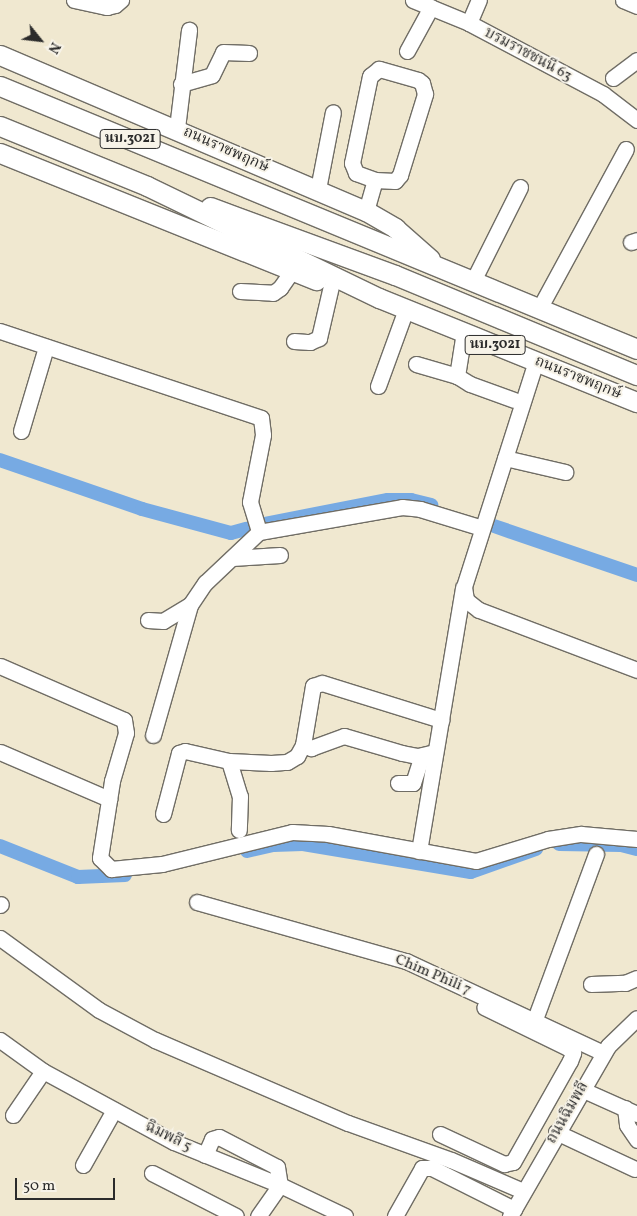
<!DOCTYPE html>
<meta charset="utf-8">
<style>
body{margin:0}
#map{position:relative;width:637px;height:1216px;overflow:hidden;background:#f0e8d0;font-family:Vollkorn,"Noto Serif Thai",serif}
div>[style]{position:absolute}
.canal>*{height:14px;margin:-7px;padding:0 7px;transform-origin:7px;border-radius:7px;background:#77aae3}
.roads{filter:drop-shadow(1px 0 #706d65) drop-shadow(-1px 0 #706d65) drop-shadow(0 1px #706d65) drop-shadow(0 -1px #706d65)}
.minor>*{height:15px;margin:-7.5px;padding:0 7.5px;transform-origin:7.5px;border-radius:7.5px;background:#fff}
.major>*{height:19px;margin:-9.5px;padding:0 9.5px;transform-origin:9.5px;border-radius:9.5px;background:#fff}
span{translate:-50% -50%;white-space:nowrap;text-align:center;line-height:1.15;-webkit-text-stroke:4px #f7f3e8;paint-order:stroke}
.shield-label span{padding:1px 4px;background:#f7f3e8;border:1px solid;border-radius:4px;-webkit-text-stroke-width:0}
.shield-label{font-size:14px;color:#2b2b2b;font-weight:700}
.street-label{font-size:15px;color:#2b2b2b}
.north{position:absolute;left:15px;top:15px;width:50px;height:50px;-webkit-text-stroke:4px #f7f3e8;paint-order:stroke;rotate:119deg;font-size:14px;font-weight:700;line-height:20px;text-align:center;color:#2b2b2b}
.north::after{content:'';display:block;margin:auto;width:18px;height:22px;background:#2b2b2b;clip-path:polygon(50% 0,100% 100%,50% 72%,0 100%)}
.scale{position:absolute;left:15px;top:1178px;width:100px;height:22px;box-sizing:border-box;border:2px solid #2b2b2b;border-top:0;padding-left:6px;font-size:15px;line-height:18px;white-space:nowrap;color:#2b2b2b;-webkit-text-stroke:4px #f7f3e8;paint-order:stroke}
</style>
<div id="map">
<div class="canal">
<i style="left:0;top:460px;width:150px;rotate:19deg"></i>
<i style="left:142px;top:509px;width:92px;rotate:15.1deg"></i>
<i style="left:231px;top:533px;width:16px;rotate:-15deg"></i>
<i style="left:264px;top:524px;width:126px;rotate:-11deg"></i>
<i style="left:388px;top:500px;width:23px"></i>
<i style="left:411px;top:500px;width:21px;rotate:14deg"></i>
<i style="left:494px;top:526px;width:151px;rotate:18.9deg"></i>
<i style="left:559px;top:844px;width:62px;rotate:0.9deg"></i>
<i style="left:621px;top:845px;width:16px;rotate:14deg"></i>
<i style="left:0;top:846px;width:84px;rotate:21.7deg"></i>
<i style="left:78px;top:877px;width:47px;rotate:-2.4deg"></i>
<i style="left:247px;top:851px;width:27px;rotate:-13deg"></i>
<i style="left:273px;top:845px;width:30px;rotate:-2deg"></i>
<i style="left:303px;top:844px;width:170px;rotate:9.5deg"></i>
<i style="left:471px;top:872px;width:69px;rotate:-19.5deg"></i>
</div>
<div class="roads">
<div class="minor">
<i style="left:74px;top:0;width:34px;rotate:12deg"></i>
<i style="left:107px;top:7px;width:8px;rotate:-14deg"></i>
<i style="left:115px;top:5px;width:8px;rotate:-40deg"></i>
<i style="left:413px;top:0;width:61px;rotate:22.3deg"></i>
<i style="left:469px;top:23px;width:152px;rotate:27.9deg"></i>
<i style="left:603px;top:94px;width:43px;rotate:37.4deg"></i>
<i style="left:623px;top:0;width:15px;rotate:23deg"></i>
<i style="left:469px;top:23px;width:25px;rotate:-67deg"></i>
<i style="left:407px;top:51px;width:50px;rotate:-61.4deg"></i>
<i style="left:613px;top:78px;width:30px;rotate:-37deg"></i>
<i style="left:181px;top:84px;width:32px;rotate:-16deg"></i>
<i style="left:212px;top:75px;width:25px;rotate:-64deg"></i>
<i style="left:223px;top:52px;width:26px;rotate:2deg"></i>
<i style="left:177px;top:128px;width:99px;rotate:-83deg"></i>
<i style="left:318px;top:189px;width:78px;rotate:-79deg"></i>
<i style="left:366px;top:211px;width:32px;rotate:-74deg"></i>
<i style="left:375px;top:180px;width:20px;rotate:3deg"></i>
<i style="left:395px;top:181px;width:8px;rotate:-50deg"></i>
<i style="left:400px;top:175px;width:85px;rotate:-72.8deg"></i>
<i style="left:425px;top:94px;width:11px;rotate:-105deg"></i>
<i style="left:422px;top:83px;width:5px;rotate:-143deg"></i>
<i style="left:418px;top:80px;width:41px;rotate:-164.2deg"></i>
<i style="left:379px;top:69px;width:11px;rotate:142deg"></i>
<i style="left:370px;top:76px;width:89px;rotate:101.7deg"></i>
<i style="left:352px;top:163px;width:11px;rotate:68deg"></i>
<i style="left:356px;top:173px;width:20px;rotate:20deg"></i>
<i style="left:631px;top:242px;width:6px;rotate:-18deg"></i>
<i style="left:473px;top:281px;width:105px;rotate:-63.4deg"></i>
<i style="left:240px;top:291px;width:33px;rotate:3deg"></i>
<i style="left:273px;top:293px;width:9px;rotate:-36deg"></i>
<i style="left:280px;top:288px;width:21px;rotate:-55deg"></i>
<i style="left:539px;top:309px;width:182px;rotate:-61.5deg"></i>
<i style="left:0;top:331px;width:275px;rotate:18.4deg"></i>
<i style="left:261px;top:418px;width:17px;rotate:83deg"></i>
<i style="left:263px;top:435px;width:68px;rotate:101deg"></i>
<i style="left:250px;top:502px;width:31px;rotate:73deg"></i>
<i style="left:259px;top:532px;width:145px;rotate:-9.9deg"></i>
<i style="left:402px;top:507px;width:18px;rotate:6deg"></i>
<i style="left:420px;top:509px;width:65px;rotate:17deg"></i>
<i style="left:464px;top:332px;width:45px;rotate:99deg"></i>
<i style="left:457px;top:376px;width:15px;rotate:32deg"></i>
<i style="left:470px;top:384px;width:47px;rotate:20deg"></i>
<i style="left:294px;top:341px;width:16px;rotate:4deg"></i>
<i style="left:310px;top:342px;width:10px;rotate:-24deg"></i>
<i style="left:319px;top:338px;width:53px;rotate:-77deg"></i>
<i style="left:536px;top:361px;width:237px;rotate:107.7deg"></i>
<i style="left:464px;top:587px;width:13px;rotate:81deg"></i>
<i style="left:466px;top:600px;width:16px;rotate:38deg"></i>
<i style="left:479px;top:610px;width:169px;rotate:20.8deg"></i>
<i style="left:416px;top:364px;width:43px;rotate:16.3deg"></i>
<i style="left:378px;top:386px;width:82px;rotate:-70deg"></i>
<i style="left:21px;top:431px;width:88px;rotate:-73.4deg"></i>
<i style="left:505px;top:458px;width:62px;rotate:13.1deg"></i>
<i style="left:232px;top:558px;width:48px;rotate:-3.6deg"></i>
<i style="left:148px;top:620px;width:15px;rotate:4deg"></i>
<i style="left:163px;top:621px;width:31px;rotate:-31deg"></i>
<i style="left:190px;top:605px;width:27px;rotate:-56deg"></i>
<i style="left:205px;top:583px;width:74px;rotate:-43.4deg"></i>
<i style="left:0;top:666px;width:135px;rotate:23.5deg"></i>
<i style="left:124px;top:720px;width:13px;rotate:81deg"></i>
<i style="left:126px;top:733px;width:50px;rotate:106.3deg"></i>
<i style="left:112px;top:781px;width:78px;rotate:98.9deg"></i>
<i style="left:100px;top:858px;width:16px;rotate:45deg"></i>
<i style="left:111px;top:869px;width:51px;rotate:-5.6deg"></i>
<i style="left:162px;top:864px;width:134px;rotate:-13.8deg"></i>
<i style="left:292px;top:832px;width:36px;rotate:3deg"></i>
<i style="left:328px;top:834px;width:150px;rotate:10.3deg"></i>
<i style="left:476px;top:861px;width:75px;rotate:-17deg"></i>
<i style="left:548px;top:839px;width:33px;rotate:-9deg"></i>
<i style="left:581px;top:834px;width:56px;rotate:5.1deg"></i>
<i style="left:153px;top:735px;width:135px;rotate:-74.1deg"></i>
<i style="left:303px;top:745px;width:9px;rotate:21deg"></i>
<i style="left:311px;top:748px;width:35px;rotate:-20deg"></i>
<i style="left:344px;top:736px;width:60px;rotate:16.3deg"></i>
<i style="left:402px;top:753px;width:16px;rotate:11deg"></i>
<i style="left:418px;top:756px;width:17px;rotate:-13deg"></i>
<i style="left:0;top:752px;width:119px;rotate:23.3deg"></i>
<i style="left:229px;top:761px;width:37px;rotate:73deg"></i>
<i style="left:240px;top:796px;width:34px;rotate:92deg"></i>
<i style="left:398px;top:783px;width:15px"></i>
<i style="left:413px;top:783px;width:29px;rotate:-72deg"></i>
<i style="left:163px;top:814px;width:63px;rotate:-75.3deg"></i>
<i style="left:179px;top:753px;width:6px;rotate:-18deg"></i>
<i style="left:185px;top:751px;width:45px;rotate:12.8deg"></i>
<i style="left:229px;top:761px;width:42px;rotate:2.7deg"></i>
<i style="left:271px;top:763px;width:16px;rotate:-4deg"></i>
<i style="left:287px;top:762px;width:12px;rotate:-31deg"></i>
<i style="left:297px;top:756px;width:13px;rotate:-61deg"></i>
<i style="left:303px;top:745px;width:60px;rotate:-80.4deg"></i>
<i style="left:313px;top:686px;width:9px;rotate:-18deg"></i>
<i style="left:322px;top:683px;width:125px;rotate:17.3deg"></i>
<i style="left:419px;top:851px;width:267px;rotate:-80.5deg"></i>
<i style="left:197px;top:902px;width:217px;rotate:15.8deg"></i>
<i style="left:406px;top:961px;width:217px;rotate:25deg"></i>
<i style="left:0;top:905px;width:1px;rotate:-45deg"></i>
<i style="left:0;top:938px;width:122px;rotate:36deg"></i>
<i style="left:99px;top:1010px;width:64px;rotate:28.2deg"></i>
<i style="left:155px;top:1040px;width:210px;rotate:23.3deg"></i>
<i style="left:348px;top:1123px;width:109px;rotate:19.8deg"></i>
<i style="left:451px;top:1160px;width:78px;rotate:23.3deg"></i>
<i style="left:591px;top:984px;width:34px;rotate:-2deg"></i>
<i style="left:625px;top:983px;width:13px;rotate:-23deg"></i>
<i style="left:535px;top:1019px;width:176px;rotate:-69.7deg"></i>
<i style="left:0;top:1040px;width:53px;rotate:35.8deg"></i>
<i style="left:43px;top:1071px;width:149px;rotate:28.5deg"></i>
<i style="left:174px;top:1142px;width:114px;rotate:22.1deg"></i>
<i style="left:280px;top:1185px;width:72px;rotate:25.5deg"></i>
<i style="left:581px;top:1089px;width:61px;rotate:24.1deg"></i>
<i style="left:625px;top:1108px;width:17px;rotate:83deg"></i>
<i style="left:627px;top:1125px;width:18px;rotate:56deg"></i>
<i style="left:13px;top:1115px;width:53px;rotate:-55.7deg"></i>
<i style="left:556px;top:1132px;width:87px;rotate:25.1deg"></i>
<i style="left:440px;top:1134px;width:71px;rotate:25.1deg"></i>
<i style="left:504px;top:1164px;width:9px;rotate:-13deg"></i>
<i style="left:513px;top:1162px;width:116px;rotate:-60.6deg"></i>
<i style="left:570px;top:1061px;width:9px;rotate:-69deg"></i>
<i style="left:573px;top:1053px;width:7px;rotate:-135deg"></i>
<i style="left:568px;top:1048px;width:93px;rotate:-154deg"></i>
<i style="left:205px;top:1155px;width:17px;rotate:-66deg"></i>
<i style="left:212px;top:1139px;width:7px;rotate:-16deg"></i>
<i style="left:219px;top:1137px;width:65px;rotate:27.3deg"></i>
<i style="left:277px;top:1167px;width:18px;rotate:81deg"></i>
<i style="left:280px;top:1185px;width:38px;rotate:125deg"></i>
<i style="left:83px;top:1165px;width:63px;rotate:-60.6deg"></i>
<i style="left:152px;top:1173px;width:94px;rotate:27.1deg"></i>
<i style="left:395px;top:1216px;width:55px;rotate:-60.6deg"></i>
<i style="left:422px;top:1168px;width:10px"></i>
<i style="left:432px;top:1168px;width:92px;rotate:26.6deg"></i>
<i style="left:510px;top:1216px;width:196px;rotate:-60deg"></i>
<i style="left:608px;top:1046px;width:40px;rotate:-44deg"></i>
</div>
<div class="major">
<i style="left:0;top:55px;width:398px;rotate:23.1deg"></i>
<i style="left:366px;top:211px;width:34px;rotate:30deg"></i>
<i style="left:395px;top:228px;width:47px;rotate:41.5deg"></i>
<i style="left:0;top:86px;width:689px;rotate:22.43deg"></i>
<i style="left:0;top:126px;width:159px;rotate:22.2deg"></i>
<i style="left:147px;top:186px;width:258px;rotate:25.8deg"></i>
<i style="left:379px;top:298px;width:278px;rotate:22deg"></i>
<i style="left:0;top:153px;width:341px;rotate:21.9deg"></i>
<i style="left:210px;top:207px;width:197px;rotate:20.2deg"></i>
<i style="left:395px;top:275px;width:262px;rotate:22.5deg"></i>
</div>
</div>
<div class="shield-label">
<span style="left:130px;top:139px">นบ.3021</span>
<span style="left:495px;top:345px">นบ.3021</span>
</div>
<div class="street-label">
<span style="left:528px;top:55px;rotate:28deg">บรมราชชนนี 63</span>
<span style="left:226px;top:150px;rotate:24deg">ถนนราชพฤกษ์</span>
<span style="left:578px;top:378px;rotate:22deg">ถนนราชพฤกษ์</span>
<span style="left:433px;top:975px;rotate:23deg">Chim Phili 7</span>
<span style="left:568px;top:1113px;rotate:-60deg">ถนนฉิมพลี</span>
<span style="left:168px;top:1137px;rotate:26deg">ฉิมพลี 5</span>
</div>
<div class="north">N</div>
<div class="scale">50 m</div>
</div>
